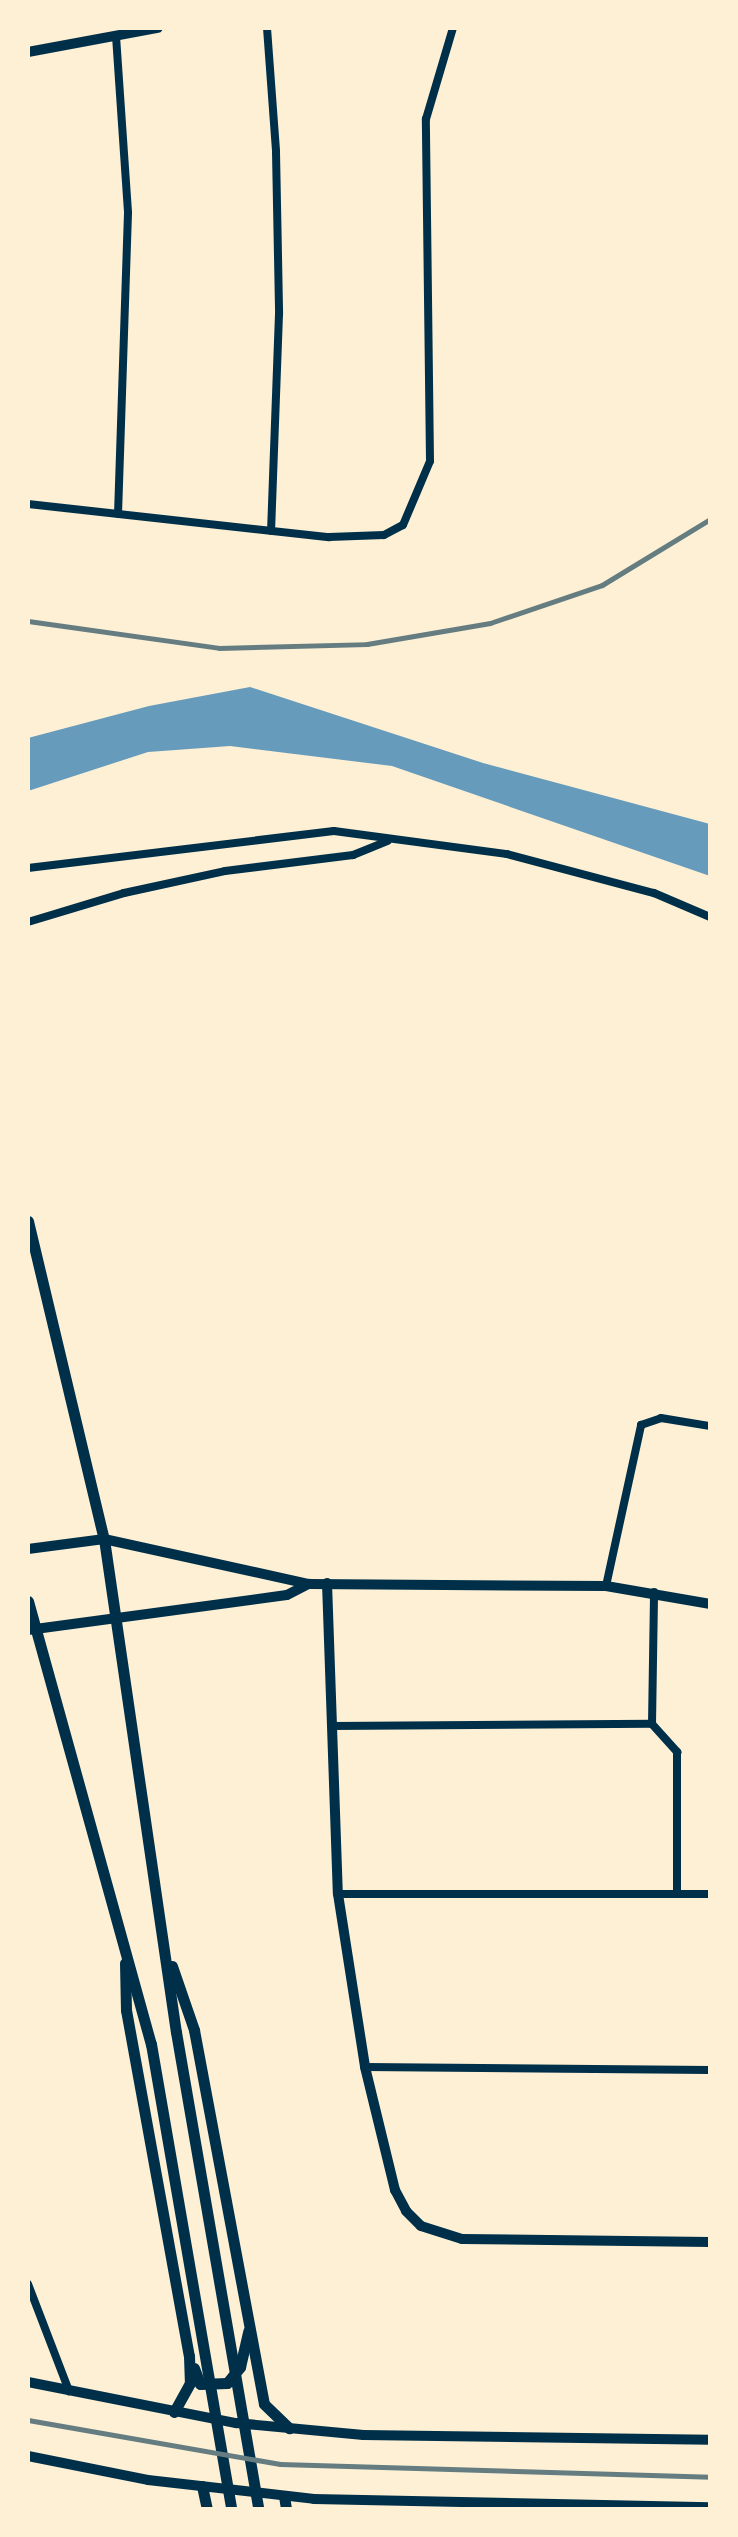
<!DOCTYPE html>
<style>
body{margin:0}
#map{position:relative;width:738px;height:2537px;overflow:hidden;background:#fdf0d5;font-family:"Open Sans",sans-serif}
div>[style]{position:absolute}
.water>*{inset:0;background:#669bbc}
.minor>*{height:8px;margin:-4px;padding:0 4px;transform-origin:4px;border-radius:4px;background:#003049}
.tertiary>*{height:10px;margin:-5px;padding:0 5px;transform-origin:5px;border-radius:5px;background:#003049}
.secondary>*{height:11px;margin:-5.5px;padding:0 5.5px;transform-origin:5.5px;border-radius:5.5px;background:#003049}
.rail>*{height:5px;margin:-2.5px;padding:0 2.5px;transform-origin:2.5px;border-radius:2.5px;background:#657d81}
span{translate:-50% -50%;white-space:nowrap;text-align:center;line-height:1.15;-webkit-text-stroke:8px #fdf0d5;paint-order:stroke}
.frame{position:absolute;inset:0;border:30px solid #fdf0d5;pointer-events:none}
</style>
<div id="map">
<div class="water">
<i style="clip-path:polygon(250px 687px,483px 763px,710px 824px,710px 876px,392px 766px,230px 746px,148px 752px,28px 791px,28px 738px,149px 706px)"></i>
</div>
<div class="minor">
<i style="left:267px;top:28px;width:124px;rotate:85.8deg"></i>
<i style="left:276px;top:152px;width:162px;rotate:88.9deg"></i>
<i style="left:279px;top:314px;width:217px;rotate:92.1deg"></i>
<i style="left:116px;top:36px;width:177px;rotate:86.1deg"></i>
<i style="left:128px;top:213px;width:301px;rotate:91.9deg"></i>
<i style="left:28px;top:504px;width:303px;rotate:6.3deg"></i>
<i style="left:329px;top:537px;width:55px;rotate:-2.1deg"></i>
<i style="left:384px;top:535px;width:21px;rotate:-28deg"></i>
<i style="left:403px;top:525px;width:69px;rotate:-67.1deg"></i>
<i style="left:430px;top:461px;width:342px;rotate:-90.7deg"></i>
<i style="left:426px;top:119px;width:95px;rotate:-73.5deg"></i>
<i style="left:28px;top:868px;width:308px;rotate:-6.9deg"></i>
<i style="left:334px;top:831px;width:175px;rotate:7.6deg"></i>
<i style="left:507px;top:854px;width:152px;rotate:14.9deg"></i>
<i style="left:654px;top:893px;width:61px;rotate:23.2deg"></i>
<i style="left:28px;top:922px;width:100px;rotate:-16.8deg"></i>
<i style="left:124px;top:893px;width:103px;rotate:-12.3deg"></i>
<i style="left:225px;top:871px;width:129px;rotate:-7.1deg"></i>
<i style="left:353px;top:855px;width:37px;rotate:-22deg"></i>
<i style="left:606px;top:1586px;width:165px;rotate:-77.7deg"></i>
<i style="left:641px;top:1425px;width:21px;rotate:-19deg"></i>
<i style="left:661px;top:1418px;width:50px;rotate:9.3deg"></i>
<i style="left:652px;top:1724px;width:38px;rotate:48deg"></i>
<i style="left:677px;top:1752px;width:142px;rotate:90deg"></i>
<i style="left:332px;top:1726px;width:320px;rotate:-0.4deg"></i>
<i style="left:652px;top:1724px;width:132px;rotate:-89.1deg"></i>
<i style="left:338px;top:1894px;width:372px"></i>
<i style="left:365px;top:2067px;width:345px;rotate:0.5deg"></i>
<i style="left:28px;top:2284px;width:115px;rotate:69deg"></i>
</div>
<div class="tertiary">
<i style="left:28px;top:52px;width:132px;rotate:-10.5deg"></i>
<i style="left:28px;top:1549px;width:77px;rotate:-7.5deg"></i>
<i style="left:104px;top:1539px;width:210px;rotate:12.4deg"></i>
<i style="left:309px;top:1584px;width:297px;rotate:0.4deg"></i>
<i style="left:606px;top:1586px;width:106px;rotate:9.8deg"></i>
<i style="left:327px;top:1583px;width:311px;rotate:88deg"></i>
<i style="left:338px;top:1894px;width:175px;rotate:81.1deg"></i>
<i style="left:365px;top:2067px;width:127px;rotate:76.3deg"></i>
<i style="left:395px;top:2190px;width:24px;rotate:62deg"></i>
<i style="left:406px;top:2211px;width:21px;rotate:45deg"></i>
<i style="left:421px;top:2226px;width:43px;rotate:17.6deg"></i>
<i style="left:462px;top:2239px;width:248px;rotate:0.7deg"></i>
<i style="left:28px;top:1630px;width:261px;rotate:-7.7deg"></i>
<i style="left:287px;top:1595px;width:25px;rotate:-27deg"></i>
<i style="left:28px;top:2382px;width:212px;rotate:11.2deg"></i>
<i style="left:236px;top:2423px;width:128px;rotate:5.4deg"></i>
<i style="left:363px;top:2435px;width:347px;rotate:0.8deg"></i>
<i style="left:28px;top:2456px;width:122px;rotate:11.3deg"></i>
<i style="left:148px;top:2480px;width:167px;rotate:6.5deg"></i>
<i style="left:314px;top:2499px;width:396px;rotate:1.2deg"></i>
</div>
<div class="secondary">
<i style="left:28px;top:1221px;width:327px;rotate:76.6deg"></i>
<i style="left:104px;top:1539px;width:498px;rotate:81.7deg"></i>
<i style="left:176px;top:2032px;width:484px;rotate:80.2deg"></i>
<i style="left:28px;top:1601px;width:460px;rotate:74.5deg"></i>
<i style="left:151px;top:2044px;width:472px;rotate:80.2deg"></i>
<i style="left:125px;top:1963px;width:47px;rotate:88.8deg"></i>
<i style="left:126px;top:2010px;width:352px;rotate:79.7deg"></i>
<i style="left:189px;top:2356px;width:27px;rotate:88deg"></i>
<i style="left:190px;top:2383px;width:33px;rotate:119deg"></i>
<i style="left:172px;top:1966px;width:68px;rotate:71deg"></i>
<i style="left:194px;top:2030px;width:380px;rotate:79.4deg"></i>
<i style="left:264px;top:2404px;width:35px;rotate:44deg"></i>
<i style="left:194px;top:2368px;width:17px;rotate:69deg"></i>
<i style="left:200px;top:2384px;width:27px;rotate:-2deg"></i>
<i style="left:227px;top:2383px;width:21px;rotate:-51deg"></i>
<i style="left:240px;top:2367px;width:37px;rotate:-77deg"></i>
<i style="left:202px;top:2486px;width:24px;rotate:78deg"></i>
<i style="left:284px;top:2496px;width:13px;rotate:81deg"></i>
</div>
<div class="rail">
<i style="left:28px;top:621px;width:193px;rotate:8deg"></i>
<i style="left:219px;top:648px;width:148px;rotate:-1.5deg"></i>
<i style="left:367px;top:644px;width:125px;rotate:-9.7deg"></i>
<i style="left:490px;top:623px;width:118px;rotate:-18.7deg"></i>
<i style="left:602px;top:585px;width:127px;rotate:-31.4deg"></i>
<i style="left:28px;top:2420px;width:256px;rotate:9.9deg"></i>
<i style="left:280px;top:2464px;width:430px;rotate:1.7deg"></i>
</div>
<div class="frame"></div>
</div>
